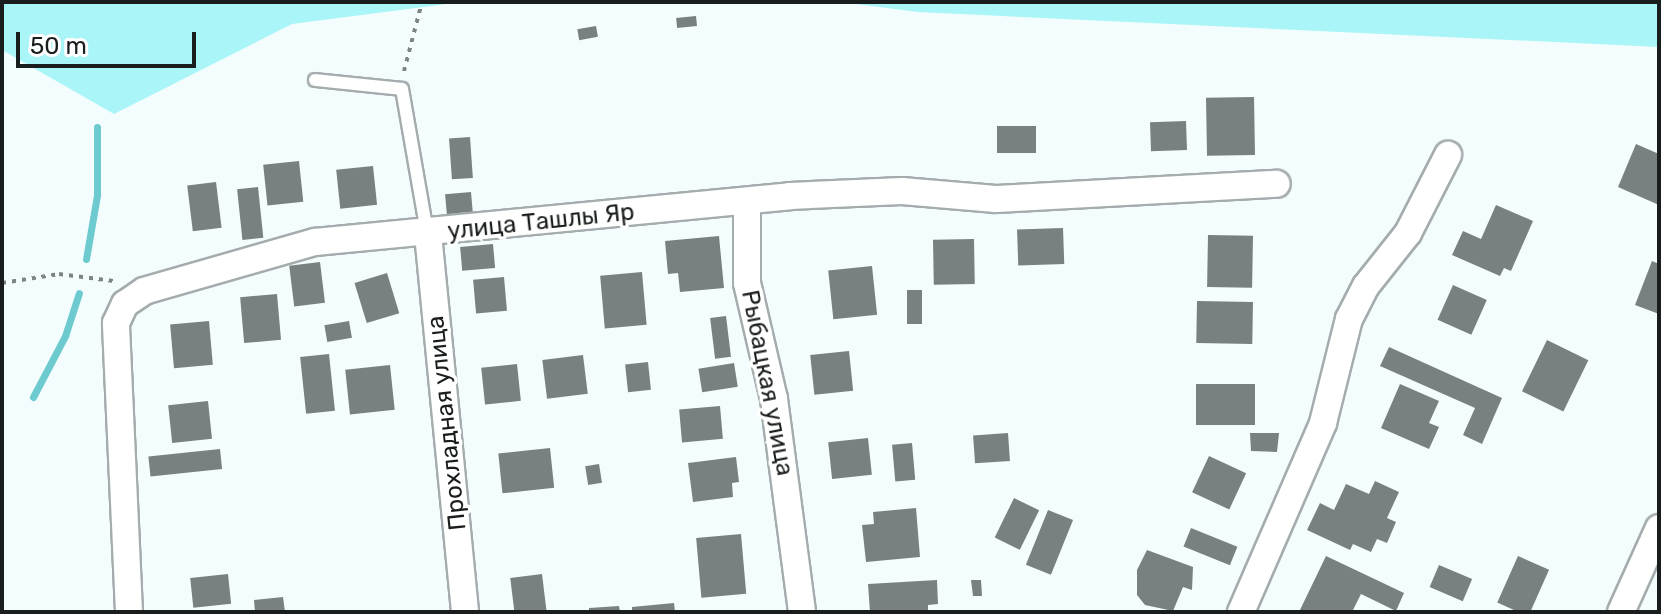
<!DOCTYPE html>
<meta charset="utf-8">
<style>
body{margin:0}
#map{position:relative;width:1661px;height:614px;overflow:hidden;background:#f4fdfd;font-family:Rubik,sans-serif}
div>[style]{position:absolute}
.green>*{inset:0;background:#a9f5f8}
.stream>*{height:7px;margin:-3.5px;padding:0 3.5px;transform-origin:3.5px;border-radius:3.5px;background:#6dcbd0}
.building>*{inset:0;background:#788080;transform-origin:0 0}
.path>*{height:4px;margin-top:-2px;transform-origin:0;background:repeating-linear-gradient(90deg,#7e8484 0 4px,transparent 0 10px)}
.roads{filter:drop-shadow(2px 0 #a4acad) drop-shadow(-2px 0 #a4acad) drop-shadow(0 2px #a4acad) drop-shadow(0 -2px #a4acad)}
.service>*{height:12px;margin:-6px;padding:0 6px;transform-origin:6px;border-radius:6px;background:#fff}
.minor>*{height:26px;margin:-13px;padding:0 13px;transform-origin:13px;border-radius:13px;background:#fff}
span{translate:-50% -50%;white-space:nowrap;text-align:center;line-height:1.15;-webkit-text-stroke:7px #fff;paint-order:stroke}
.street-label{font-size:24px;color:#1a1d1d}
.frame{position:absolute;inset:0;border:4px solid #1a1d1d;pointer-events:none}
.scale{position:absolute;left:16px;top:32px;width:180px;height:36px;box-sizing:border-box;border:4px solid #1a1d1d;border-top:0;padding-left:10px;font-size:24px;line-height:28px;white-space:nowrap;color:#1a1d1d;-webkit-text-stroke:6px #fff;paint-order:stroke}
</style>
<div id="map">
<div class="green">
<i style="clip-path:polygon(2px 2px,462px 2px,292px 24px,114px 114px,2px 50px)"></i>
<i style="clip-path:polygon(840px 2px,1659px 2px,1659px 47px,918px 12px)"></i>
</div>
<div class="stream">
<i style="left:86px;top:259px;width:65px;rotate:-80.2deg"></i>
<i style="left:97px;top:195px;width:68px;rotate:-90deg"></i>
<i style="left:33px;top:397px;width:69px;rotate:-62.3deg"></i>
<i style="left:65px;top:336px;width:45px;rotate:-72deg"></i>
</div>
<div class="building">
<i style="left:696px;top:16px;width:10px;height:20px;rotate:84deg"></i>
<i style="left:596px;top:26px;width:11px;height:19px;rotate:80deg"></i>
<i style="left:1254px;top:97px;width:58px;height:48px;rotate:89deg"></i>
<i style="left:1186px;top:121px;width:29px;height:36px;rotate:88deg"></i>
<i style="left:997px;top:126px;width:39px;height:27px"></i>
<i style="left:470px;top:137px;width:41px;height:21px;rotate:86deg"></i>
<i style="clip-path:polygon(1636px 144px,1659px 154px,1659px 205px,1618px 187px)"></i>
<i style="left:299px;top:161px;width:41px;height:36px;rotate:84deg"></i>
<i style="left:373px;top:166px;width:39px;height:37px;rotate:84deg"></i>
<i style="left:216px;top:182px;width:46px;height:29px;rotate:83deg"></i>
<i style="left:258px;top:187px;width:51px;height:21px;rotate:84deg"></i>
<i style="left:471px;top:192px;width:22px;height:26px;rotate:85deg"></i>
<i style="clip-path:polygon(1496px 205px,1533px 221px,1511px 271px,1504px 268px,1500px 276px,1452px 255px,1463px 231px,1481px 239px)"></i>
<i style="left:1063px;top:228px;width:36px;height:46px;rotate:88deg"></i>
<i style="left:1208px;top:235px;width:45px;height:52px;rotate:1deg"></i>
<i style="clip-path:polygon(719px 236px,724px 288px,680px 292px,678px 273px,668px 274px,665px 241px)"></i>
<i style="left:974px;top:239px;width:45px;height:41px;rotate:89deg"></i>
<i style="left:493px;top:244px;width:24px;height:33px;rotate:85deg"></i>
<i style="clip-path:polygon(1652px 261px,1659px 264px,1659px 314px,1635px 305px)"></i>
<i style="left:320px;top:262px;width:41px;height:31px;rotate:83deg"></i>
<i style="left:872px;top:266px;width:49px;height:44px;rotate:84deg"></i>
<i style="left:642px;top:272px;width:53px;height:42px;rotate:85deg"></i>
<i style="left:387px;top:273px;width:42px;height:34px;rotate:73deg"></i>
<i style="left:504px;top:277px;width:34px;height:31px;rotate:85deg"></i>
<i style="left:1453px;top:285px;width:37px;height:38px;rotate:24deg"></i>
<i style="left:907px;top:290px;width:15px;height:34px"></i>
<i style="left:277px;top:294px;width:46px;height:37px;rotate:85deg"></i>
<i style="left:1197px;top:301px;width:56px;height:42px;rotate:1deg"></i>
<i style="left:726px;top:316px;width:41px;height:16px;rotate:83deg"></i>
<i style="left:209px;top:321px;width:44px;height:39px;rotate:85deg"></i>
<i style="left:349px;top:321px;width:17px;height:25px;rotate:80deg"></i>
<i style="left:1547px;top:340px;width:46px;height:57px;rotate:26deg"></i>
<i style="clip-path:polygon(1389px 347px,1502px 398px,1482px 444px,1463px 435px,1475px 408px,1380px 366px)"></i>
<i style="left:849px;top:351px;width:40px;height:39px;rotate:84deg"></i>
<i style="left:329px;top:354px;width:57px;height:29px;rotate:84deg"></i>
<i style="left:583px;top:355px;width:39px;height:41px;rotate:83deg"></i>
<i style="left:648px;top:362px;width:28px;height:23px;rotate:84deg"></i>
<i style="left:734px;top:363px;width:24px;height:36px;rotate:81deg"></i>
<i style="left:517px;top:364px;width:37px;height:36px;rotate:84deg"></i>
<i style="left:390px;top:365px;width:45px;height:45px;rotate:84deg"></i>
<i style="left:1196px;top:384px;width:59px;height:41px"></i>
<i style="clip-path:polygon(1400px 384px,1439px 401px,1429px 423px,1439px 427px,1429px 449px,1381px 428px)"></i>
<i style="left:208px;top:401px;width:38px;height:40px;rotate:84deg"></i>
<i style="left:720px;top:406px;width:33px;height:41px;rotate:85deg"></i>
<i style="left:1008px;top:433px;width:28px;height:35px;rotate:86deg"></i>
<i style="clip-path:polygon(1250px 433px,1279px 433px,1277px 452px,1251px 451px)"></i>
<i style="left:868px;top:438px;width:37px;height:40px;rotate:84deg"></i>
<i style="left:912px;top:443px;width:37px;height:20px;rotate:85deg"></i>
<i style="left:550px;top:448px;width:40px;height:52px;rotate:84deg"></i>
<i style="left:220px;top:449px;width:20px;height:72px;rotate:84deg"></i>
<i style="left:1209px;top:456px;width:41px;height:40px;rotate:25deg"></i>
<i style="clip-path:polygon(736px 457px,739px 482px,732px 483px,733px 497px,693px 502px,688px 463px)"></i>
<i style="left:599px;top:464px;width:19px;height:14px;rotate:81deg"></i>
<i style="clip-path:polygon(1375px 481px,1399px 492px,1387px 518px,1396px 522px,1387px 543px,1377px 539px,1371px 552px,1353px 544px,1350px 550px,1307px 530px,1320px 503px,1334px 510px,1346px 484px,1369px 494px)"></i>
<i style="left:1014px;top:498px;width:28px;height:44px;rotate:26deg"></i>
<i style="clip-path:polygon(916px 508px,920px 557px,866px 562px,862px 525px,874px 524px,873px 512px)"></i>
<i style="left:1048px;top:510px;width:27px;height:59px;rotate:22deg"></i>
<i style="left:1191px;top:528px;width:50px;height:20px;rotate:22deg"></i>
<i style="left:741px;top:534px;width:60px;height:45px;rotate:85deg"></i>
<i style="clip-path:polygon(1147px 550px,1193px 567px,1192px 590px,1183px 587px,1173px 611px,1145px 605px,1137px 595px,1137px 570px)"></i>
<i style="clip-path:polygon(1326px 556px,1404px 593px,1396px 611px,1361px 594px,1352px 612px,1299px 612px)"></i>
<i style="left:1518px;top:556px;width:34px;height:51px;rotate:24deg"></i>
<i style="left:1439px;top:565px;width:36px;height:24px;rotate:23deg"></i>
<i style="left:228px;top:574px;width:30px;height:38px;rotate:84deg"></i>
<i style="left:542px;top:574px;width:38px;height:32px;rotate:83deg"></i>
<i style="clip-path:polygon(937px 580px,938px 604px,928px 605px,928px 612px,870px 612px,868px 584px)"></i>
<i style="clip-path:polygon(971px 580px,981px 580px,982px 596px,973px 596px)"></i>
<i style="clip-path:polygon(283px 597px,285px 612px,255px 612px,254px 600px)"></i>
<i style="clip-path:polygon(674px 603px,675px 612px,632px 612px,632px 607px)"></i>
<i style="clip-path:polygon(619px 606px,620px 612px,589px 612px,589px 608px)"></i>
</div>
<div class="path">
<i style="left:404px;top:71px;width:71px;rotate:-75.4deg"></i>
<i style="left:2px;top:283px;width:58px;rotate:-9deg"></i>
<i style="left:59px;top:274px;width:55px;rotate:7.3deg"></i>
</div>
<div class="roads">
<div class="service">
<i style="left:315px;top:80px;width:87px;rotate:5.9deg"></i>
<i style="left:402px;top:89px;width:145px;rotate:80.1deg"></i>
</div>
<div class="minor">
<i style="left:747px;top:201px;width:82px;rotate:90deg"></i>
<i style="left:747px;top:283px;width:119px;rotate:76.9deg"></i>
<i style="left:774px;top:399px;width:215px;rotate:82.5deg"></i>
<i style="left:428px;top:234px;width:380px;rotate:84.4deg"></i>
<i style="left:129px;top:612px;width:289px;rotate:-92.6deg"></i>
<i style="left:116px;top:323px;width:21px;rotate:-65deg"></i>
<i style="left:125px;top:304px;width:23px;rotate:-34deg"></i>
<i style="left:144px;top:291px;width:178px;rotate:-16deg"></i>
<i style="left:315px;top:242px;width:477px;rotate:-5.5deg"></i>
<i style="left:790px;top:196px;width:112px;rotate:-2.6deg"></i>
<i style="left:902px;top:191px;width:94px;rotate:4.9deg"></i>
<i style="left:996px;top:199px;width:281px;rotate:-3.1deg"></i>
<i style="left:1241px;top:612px;width:206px;rotate:-66.5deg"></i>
<i style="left:1323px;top:423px;width:107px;rotate:-76deg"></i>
<i style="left:1349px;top:319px;width:37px;rotate:-63deg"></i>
<i style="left:1366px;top:286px;width:68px;rotate:-51.6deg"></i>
<i style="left:1408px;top:233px;width:88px;rotate:-62.9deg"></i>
<i style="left:1621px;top:612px;width:92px;rotate:-65.7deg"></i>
</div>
</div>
<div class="street-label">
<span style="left:541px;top:222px;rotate:-6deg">улица Ташлы Яр</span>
<span style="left:767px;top:383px;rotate:79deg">Рыбацкая улица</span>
<span style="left:447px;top:423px;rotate:-96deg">Прохладная улица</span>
</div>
<div class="frame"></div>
<div class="scale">50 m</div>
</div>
